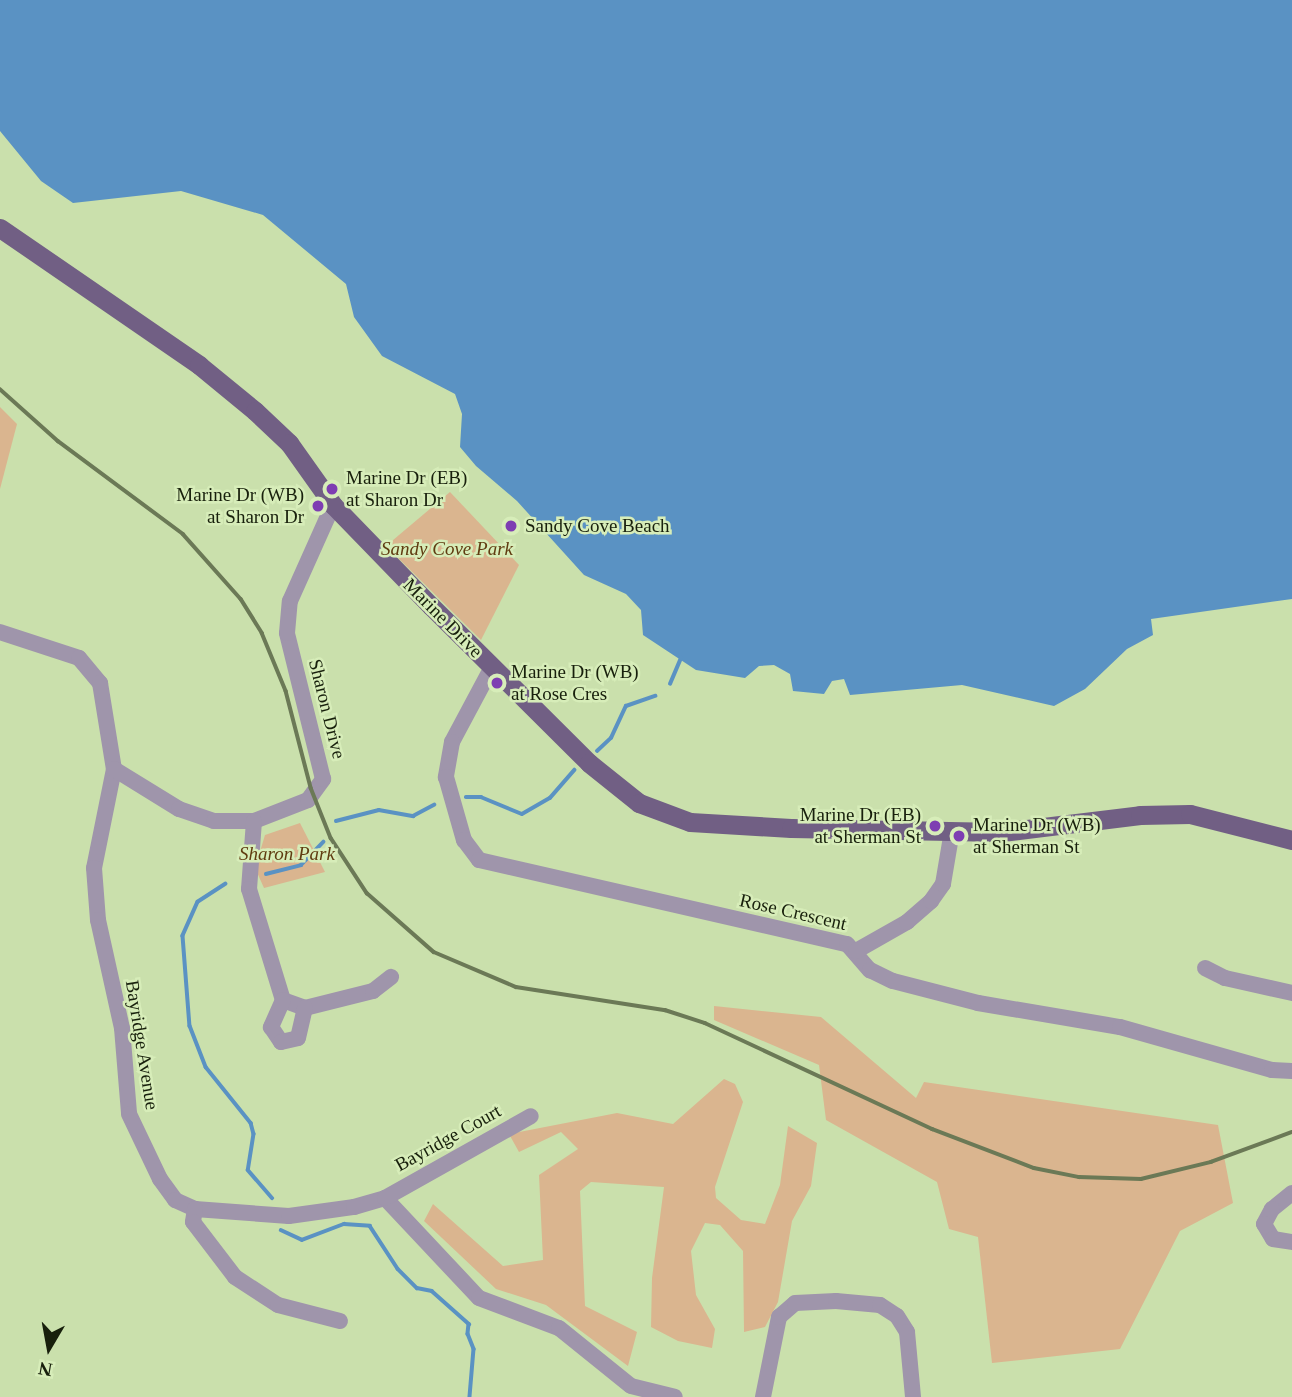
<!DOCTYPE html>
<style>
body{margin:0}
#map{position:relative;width:1292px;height:1397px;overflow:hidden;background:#cae0ac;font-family:"Times New Roman",serif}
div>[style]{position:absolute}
.green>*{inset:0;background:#dab58f}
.water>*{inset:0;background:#5a92c3}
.stream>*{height:3.5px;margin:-1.75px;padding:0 1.75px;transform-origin:1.75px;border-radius:1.75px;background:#5a92c3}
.minor>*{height:16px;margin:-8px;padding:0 8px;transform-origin:8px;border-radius:8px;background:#9f95ab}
.major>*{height:19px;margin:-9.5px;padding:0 9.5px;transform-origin:9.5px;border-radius:9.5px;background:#715f84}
.rail>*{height:3.5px;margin:-1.75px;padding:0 1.75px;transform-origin:1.75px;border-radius:1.75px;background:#6b7956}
.dots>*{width:19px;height:19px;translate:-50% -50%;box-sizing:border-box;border:4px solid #d7edb9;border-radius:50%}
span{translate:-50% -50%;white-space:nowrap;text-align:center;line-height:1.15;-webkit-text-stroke:5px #d7edb9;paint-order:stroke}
.poi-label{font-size:19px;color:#18200c}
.left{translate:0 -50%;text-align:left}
.right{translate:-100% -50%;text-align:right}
.park-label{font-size:19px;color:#603c11;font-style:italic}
.street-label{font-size:19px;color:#18200c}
.north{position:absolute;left:14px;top:1313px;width:70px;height:70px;-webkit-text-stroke:5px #d7edb9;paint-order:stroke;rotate:190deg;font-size:19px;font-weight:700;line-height:28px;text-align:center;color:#18200c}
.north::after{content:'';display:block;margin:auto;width:24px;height:32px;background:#18200c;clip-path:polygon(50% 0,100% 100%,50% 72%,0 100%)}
</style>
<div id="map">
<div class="green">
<i style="clip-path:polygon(0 407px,17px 424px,0 489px)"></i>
<i style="clip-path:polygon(450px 492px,519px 565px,481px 640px,386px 546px)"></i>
<i style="clip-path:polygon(300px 823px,325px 872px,264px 888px,255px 868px,265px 835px)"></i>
<i style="clip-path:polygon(714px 1006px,821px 1017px,916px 1098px,924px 1082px,1218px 1125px,1233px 1203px,1180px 1231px,1120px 1349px,992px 1363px,978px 1237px,949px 1229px,937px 1182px,826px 1120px,819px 1065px,714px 1020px)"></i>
<i style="clip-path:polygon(724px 1079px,735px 1084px,743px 1102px,715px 1187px,716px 1198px,741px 1220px,765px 1224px,780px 1185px,788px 1126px,817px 1143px,811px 1186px,792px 1221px,778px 1302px,765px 1327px,744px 1332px,743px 1251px,720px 1225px,705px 1223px,691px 1251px,696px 1295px,715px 1329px,712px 1348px,678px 1341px,651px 1327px,652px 1278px,664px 1187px,591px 1182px,580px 1191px,585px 1306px,637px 1332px,628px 1366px,546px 1305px,496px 1289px,424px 1221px,433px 1204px,503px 1266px,543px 1260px,539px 1175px,578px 1149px,561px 1132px,519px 1152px,509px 1134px,617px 1113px,673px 1124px)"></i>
</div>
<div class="water">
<i style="clip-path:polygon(0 0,1292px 0,1292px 599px,1151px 619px,1153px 635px,1127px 649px,1085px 689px,1054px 706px,962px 685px,850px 695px,844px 679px,832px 681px,824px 694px,793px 691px,790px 674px,774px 665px,759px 666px,745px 678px,696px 670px,643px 635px,641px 610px,626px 594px,584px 575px,517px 501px,476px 466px,460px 447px,462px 414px,455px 394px,382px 356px,354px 317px,346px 284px,263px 215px,181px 191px,73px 203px,41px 181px,0 131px)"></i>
</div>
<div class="stream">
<i style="left:670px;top:684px;width:28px;rotate:-67deg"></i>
<i style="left:597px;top:751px;width:19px;rotate:-43deg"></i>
<i style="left:611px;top:738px;width:35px;rotate:-65deg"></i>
<i style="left:626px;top:706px;width:31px;rotate:-19deg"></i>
<i style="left:466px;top:797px;width:15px"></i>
<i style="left:481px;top:797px;width:44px;rotate:22.5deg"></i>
<i style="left:522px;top:814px;width:32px;rotate:-30deg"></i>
<i style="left:550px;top:798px;width:37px;rotate:-49deg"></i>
<i style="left:336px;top:821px;width:44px;rotate:-14.3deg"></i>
<i style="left:379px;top:810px;width:35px;rotate:10deg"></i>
<i style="left:413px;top:816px;width:24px;rotate:-28deg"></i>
<i style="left:266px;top:874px;width:36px;rotate:-14deg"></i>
<i style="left:301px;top:865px;width:32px;rotate:-46deg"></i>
<i style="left:226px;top:884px;width:33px;rotate:147deg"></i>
<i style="left:198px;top:902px;width:37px;rotate:114deg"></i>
<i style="left:183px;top:936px;width:90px;rotate:85.6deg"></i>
<i style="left:190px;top:1026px;width:44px;rotate:68.7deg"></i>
<i style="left:206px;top:1067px;width:72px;rotate:51.2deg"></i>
<i style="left:251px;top:1123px;width:11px;rotate:75deg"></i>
<i style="left:254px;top:1134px;width:36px;rotate:99deg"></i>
<i style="left:248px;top:1170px;width:37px;rotate:49deg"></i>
<i style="left:281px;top:1230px;width:23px;rotate:25deg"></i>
<i style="left:302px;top:1240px;width:45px;rotate:-20.9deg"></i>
<i style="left:344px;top:1224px;width:26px;rotate:4deg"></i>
<i style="left:370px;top:1226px;width:51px;rotate:56.9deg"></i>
<i style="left:398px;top:1269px;width:27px;rotate:45deg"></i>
<i style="left:417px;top:1288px;width:15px;rotate:11deg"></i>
<i style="left:432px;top:1291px;width:50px;rotate:41.7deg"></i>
<i style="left:469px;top:1324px;width:10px;rotate:96deg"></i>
<i style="left:468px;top:1334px;width:16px;rotate:68deg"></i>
<i style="left:474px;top:1349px;width:48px;rotate:94.8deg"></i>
</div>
<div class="minor">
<i style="left:0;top:632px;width:83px;rotate:18.2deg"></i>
<i style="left:79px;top:658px;width:33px;rotate:50deg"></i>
<i style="left:100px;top:683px;width:87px;rotate:80.8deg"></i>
<i style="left:114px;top:769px;width:101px;rotate:101.4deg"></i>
<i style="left:94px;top:868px;width:52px;rotate:85.6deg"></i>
<i style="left:98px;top:920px;width:111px;rotate:77.5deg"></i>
<i style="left:122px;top:1028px;width:86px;rotate:85.3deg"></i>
<i style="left:129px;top:1114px;width:72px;rotate:64.5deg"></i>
<i style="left:160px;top:1179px;width:26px;rotate:54deg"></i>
<i style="left:175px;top:1200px;width:22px;rotate:24deg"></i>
<i style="left:195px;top:1209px;width:94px;rotate:4.3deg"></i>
<i style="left:289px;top:1216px;width:66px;rotate:-7.9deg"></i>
<i style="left:354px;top:1207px;width:32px;rotate:-16deg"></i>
<i style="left:385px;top:1198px;width:137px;rotate:46.8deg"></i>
<i style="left:479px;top:1298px;width:85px;rotate:20.6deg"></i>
<i style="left:559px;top:1328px;width:92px;rotate:38.9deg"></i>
<i style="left:631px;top:1386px;width:45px;rotate:14deg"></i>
<i style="left:492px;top:667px;width:85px;rotate:118.1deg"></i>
<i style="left:452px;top:742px;width:36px;rotate:100deg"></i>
<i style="left:446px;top:777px;width:66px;rotate:74.1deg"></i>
<i style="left:464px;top:840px;width:25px;rotate:53deg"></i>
<i style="left:479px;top:860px;width:377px;rotate:12.9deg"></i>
<i style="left:847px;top:944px;width:35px;rotate:49deg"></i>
<i style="left:870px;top:970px;width:25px;rotate:26deg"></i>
<i style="left:893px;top:981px;width:88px;rotate:14.5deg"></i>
<i style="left:978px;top:1003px;width:144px;rotate:9.6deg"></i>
<i style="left:1120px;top:1027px;width:158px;rotate:15.8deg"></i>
<i style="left:1272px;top:1070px;width:20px;rotate:3deg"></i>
<i style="left:114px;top:769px;width:76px;rotate:31.6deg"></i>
<i style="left:179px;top:809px;width:37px;rotate:19deg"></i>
<i style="left:214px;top:821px;width:40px"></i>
<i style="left:254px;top:821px;width:58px;rotate:-21.3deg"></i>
<i style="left:308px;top:800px;width:26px;rotate:-54deg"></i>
<i style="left:323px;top:779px;width:150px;rotate:-103.9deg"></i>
<i style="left:287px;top:633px;width:32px;rotate:-85deg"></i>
<i style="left:290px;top:601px;width:105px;rotate:-65.9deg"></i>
<i style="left:254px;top:821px;width:68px;rotate:94.2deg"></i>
<i style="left:249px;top:889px;width:116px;rotate:73deg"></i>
<i style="left:283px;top:1000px;width:23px;rotate:20deg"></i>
<i style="left:305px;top:1008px;width:70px;rotate:-14deg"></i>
<i style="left:373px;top:991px;width:23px;rotate:-38deg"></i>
<i style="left:856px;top:951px;width:59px;rotate:-29.6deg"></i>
<i style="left:907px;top:922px;width:32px;rotate:-41deg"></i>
<i style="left:931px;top:901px;width:21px;rotate:-55deg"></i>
<i style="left:943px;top:884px;width:54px;rotate:-80.4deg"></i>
<i style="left:1205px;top:968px;width:22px;rotate:27deg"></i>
<i style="left:1225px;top:978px;width:69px;rotate:12.6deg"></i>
<i style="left:283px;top:1000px;width:30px;rotate:114deg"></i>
<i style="left:271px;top:1027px;width:18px;rotate:56deg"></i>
<i style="left:281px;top:1042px;width:17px;rotate:-13deg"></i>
<i style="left:298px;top:1038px;width:31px;rotate:-77deg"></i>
<i style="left:1292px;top:1193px;width:26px;rotate:141deg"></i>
<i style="left:1272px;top:1209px;width:17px;rotate:118deg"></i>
<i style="left:1264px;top:1224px;width:17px;rotate:59deg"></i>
<i style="left:1273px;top:1239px;width:19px;rotate:9deg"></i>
<i style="left:385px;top:1198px;width:167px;rotate:-29.3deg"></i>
<i style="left:195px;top:1209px;width:13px;rotate:99deg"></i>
<i style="left:193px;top:1222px;width:69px;rotate:52.6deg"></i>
<i style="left:235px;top:1277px;width:51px;rotate:33.1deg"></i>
<i style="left:278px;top:1305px;width:64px;rotate:14.5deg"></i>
<i style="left:763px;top:1397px;width:82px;rotate:-78.7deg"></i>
<i style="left:779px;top:1317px;width:21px;rotate:-41deg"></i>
<i style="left:795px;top:1303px;width:41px;rotate:-2.8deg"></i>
<i style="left:836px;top:1301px;width:44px;rotate:5.2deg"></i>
<i style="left:880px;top:1305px;width:20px;rotate:33deg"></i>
<i style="left:897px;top:1316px;width:19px;rotate:58deg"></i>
<i style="left:907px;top:1332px;width:65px;rotate:84.7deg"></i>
</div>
<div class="major">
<i style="left:0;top:228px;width:242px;rotate:34.5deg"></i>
<i style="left:199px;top:365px;width:72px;rotate:39.4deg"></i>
<i style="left:255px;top:411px;width:47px;rotate:43.3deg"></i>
<i style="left:289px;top:443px;width:76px;rotate:54.6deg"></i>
<i style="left:333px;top:505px;width:141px;rotate:45.9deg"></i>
<i style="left:431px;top:606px;width:223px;rotate:44.8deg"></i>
<i style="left:589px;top:763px;width:64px;rotate:38.7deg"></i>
<i style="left:639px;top:803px;width:54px;rotate:20.4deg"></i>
<i style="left:690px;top:822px;width:101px;rotate:3.4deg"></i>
<i style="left:791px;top:828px;width:211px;rotate:1.1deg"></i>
<i style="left:1002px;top:832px;width:139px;rotate:-7deg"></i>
<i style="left:1140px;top:815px;width:50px;rotate:-1.1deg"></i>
<i style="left:1190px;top:814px;width:105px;rotate:14.3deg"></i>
</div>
<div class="rail">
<i style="left:0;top:389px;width:78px;rotate:41.9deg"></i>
<i style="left:58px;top:441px;width:156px;rotate:36.6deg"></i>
<i style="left:183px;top:534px;width:87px;rotate:48.3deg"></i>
<i style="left:241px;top:599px;width:40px;rotate:58deg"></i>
<i style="left:262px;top:633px;width:63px;rotate:67.5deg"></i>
<i style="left:286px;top:691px;width:100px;rotate:75.5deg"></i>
<i style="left:311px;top:788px;width:54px;rotate:68.2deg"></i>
<i style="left:331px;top:838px;width:66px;rotate:56.8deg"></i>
<i style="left:367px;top:893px;width:89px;rotate:41.4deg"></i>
<i style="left:434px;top:952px;width:89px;rotate:23.1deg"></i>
<i style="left:516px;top:987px;width:151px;rotate:8.8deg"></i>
<i style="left:665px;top:1010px;width:42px;rotate:18deg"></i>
<i style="left:705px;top:1023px;width:251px;rotate:25deg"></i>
<i style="left:932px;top:1129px;width:109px;rotate:20.9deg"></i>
<i style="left:1034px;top:1168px;width:46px;rotate:11.3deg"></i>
<i style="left:1079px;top:1177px;width:62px;rotate:1.8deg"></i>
<i style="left:1141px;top:1179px;width:72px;rotate:-13.7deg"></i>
<i style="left:1211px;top:1162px;width:86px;rotate:-20.3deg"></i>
</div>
<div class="dots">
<i style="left:332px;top:489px;background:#7e3eb2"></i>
<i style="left:318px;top:506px;background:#7e3eb2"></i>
<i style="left:511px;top:526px;background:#7e3eb2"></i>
<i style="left:497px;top:683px;background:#7e3eb2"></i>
<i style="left:935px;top:826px;background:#7e3eb2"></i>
<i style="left:959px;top:836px;background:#7e3eb2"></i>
</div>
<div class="poi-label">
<span class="left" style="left:346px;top:489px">Marine Dr (EB)<br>at Sharon Dr</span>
<span class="right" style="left:304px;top:506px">Marine Dr (WB)<br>at Sharon Dr</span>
<span class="left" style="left:525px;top:526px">Sandy Cove Beach</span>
<span class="left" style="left:511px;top:683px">Marine Dr (WB)<br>at Rose Cres</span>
<span class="right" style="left:921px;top:826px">Marine Dr (EB)<br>at Sherman St</span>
<span class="left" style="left:973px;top:836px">Marine Dr (WB)<br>at Sherman St</span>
</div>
<div class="park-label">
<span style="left:447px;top:549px">Sandy Cove Park</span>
<span style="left:287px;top:854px">Sharon Park</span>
</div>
<div class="street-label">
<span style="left:443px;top:618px;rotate:45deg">Marine Drive</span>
<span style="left:327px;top:709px;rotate:76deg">Sharon Drive</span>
<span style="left:793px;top:912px;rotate:13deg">Rose Crescent</span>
<span style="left:142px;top:1045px;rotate:81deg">Bayridge Avenue</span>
<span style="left:448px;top:1138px;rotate:-29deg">Bayridge Court</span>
</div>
<div class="north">N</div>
</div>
